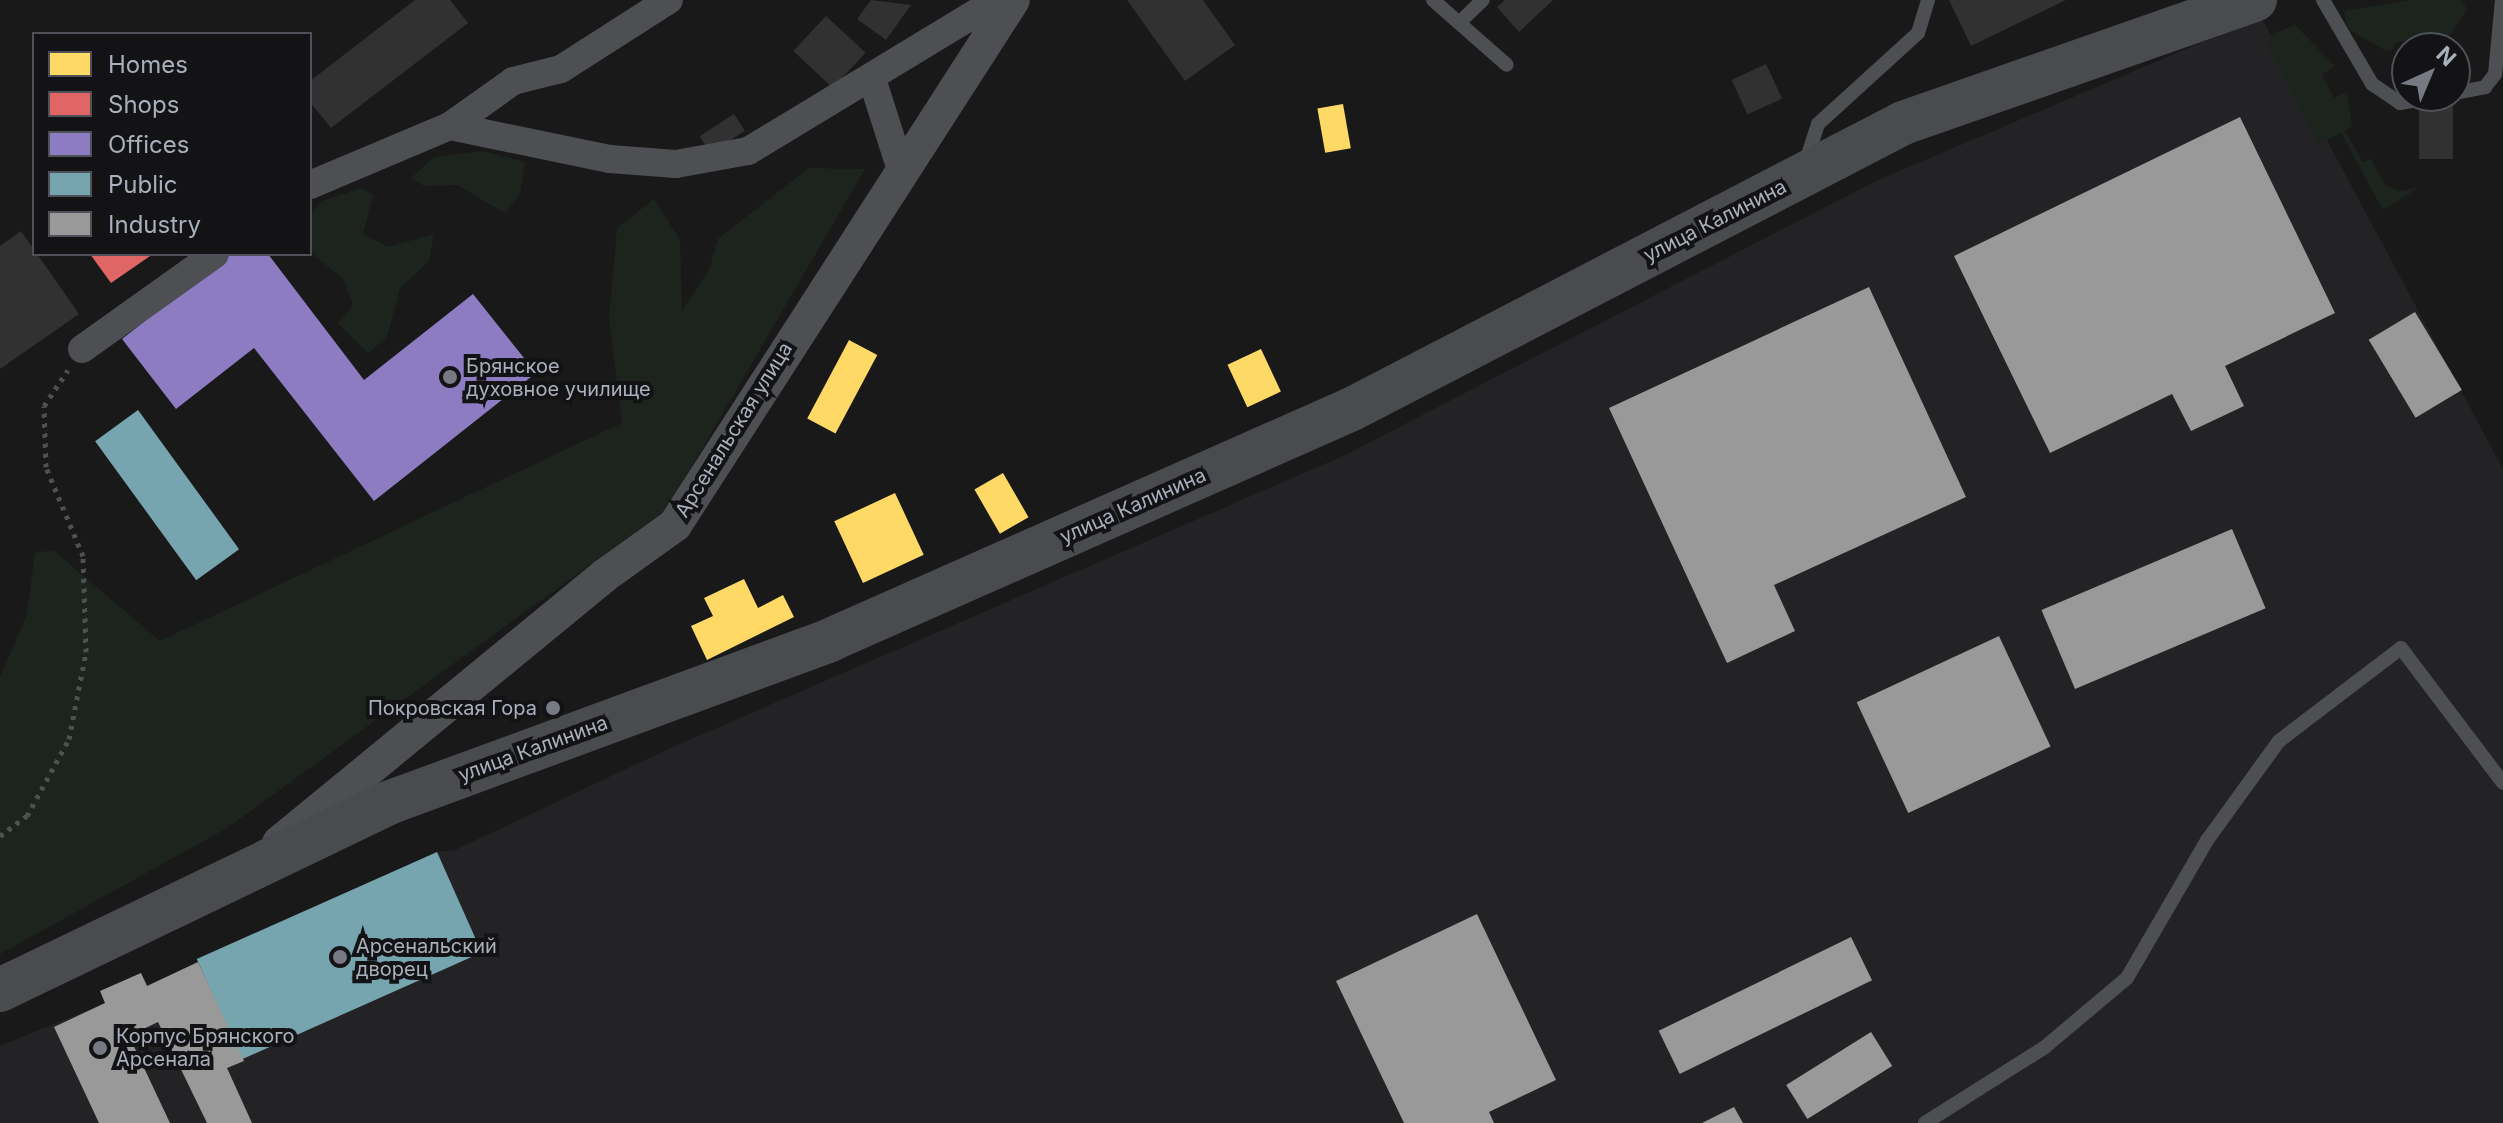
<!DOCTYPE html>
<meta charset="utf-8">
<style>
body{margin:0}
#map{position:relative;width:2503px;height:1123px;overflow:hidden;background:#19191a;font-family:Inter,sans-serif}
div>[style]{position:absolute}
.built>*{inset:0;background:#232326}
.green>*{inset:0;background:#1d241e}
.homes>*{inset:0;background:#ffd966;transform-origin:0 0}
.shops>*{inset:0;background:#e06666}
.offices>*{inset:0;background:#8e7cc3}
.public>*{inset:0;background:#76a5af;transform-origin:0 0}
.industry>*{inset:0;background:#999;transform-origin:0 0}
.building>*{inset:0;background:#313132;transform-origin:0 0}
.path>*{height:5px;margin-top:-2.5px;transform-origin:0;background:repeating-linear-gradient(90deg,#4f5054 0 4px,transparent 0 10px)}
.service>*{height:14px;margin:-7px;padding:0 7px;transform-origin:7px;border-radius:7px;background:#4d4f53}
.minor>*{height:28px;margin:-14px;padding:0 14px;transform-origin:14px;border-radius:14px;background:#4d4f53}
.tertiary>*{height:34px;margin:-17px;padding:0 17px;transform-origin:17px;border-radius:17px;background:#4d4f53}
.primary>*{height:44px;margin:-22px;padding:0 22px;transform-origin:22px;border-radius:22px;background:#4a4b4e}
.dots>*{width:22px;height:22px;translate:-50% -50%;box-sizing:border-box;border:4px solid #131316;border-radius:50%}
span{translate:-50% -50%;white-space:nowrap;text-align:center;line-height:1.15;-webkit-text-stroke:8px #131316;paint-order:stroke}
.street-label{font-size:20px;color:#a9afbb}
.poi-label{font-size:20px;color:#a9afbb}
.left{translate:0 -50%;text-align:left}
.right{translate:-100% -50%;text-align:right}
.legend{position:absolute;left:32px;top:32px;width:280px;height:224px;box-sizing:border-box;background:#131316;border:2px solid #4f5158;margin:0;padding:10px 14px;list-style:none;font-size:24px;color:#a9afbb}
.legend li{display:flex;align-items:center;gap:16px;height:40px}
.legend b{width:40px;border:2px solid #4f5158}
.north{position:absolute;left:2391px;top:32px;width:80px;height:80px;box-sizing:border-box;background:#131316;border:2px solid #4f5158;border-radius:50%;rotate:44deg;font-size:22px;font-weight:700;line-height:32px;text-align:center;color:#a9afbb}
.north::after{content:'';display:block;margin:auto;width:28px;height:36px;background:#777a83;clip-path:polygon(50% 0,100% 100%,50% 72%,0 100%)}
</style>
<div id="map">
<div class="built">
<i style="clip-path:polygon(2261px 17px,2503px 469px,2503px 1123px,0 1123px,0 1046px,105px 1003px,100px 991px,141px 973px,148px 985px,437px 852px,455px 850px,666px 750px,1343px 456px,1876px 181px)"></i>
</div>
<div class="green">
<i style="clip-path:polygon(2411px 0,2462px 0,2467px 10px,2445px 42px,2442px 34px,2395px 43px,2394px 49px,2386px 51px,2351px 31px,2345px 21px,2345px 11px)"></i>
<i style="clip-path:polygon(2295px 25px,2335px 66px,2322px 74px,2334px 98px,2347px 92px,2352px 126px,2345px 131px,2363px 162px,2371px 159px,2386px 186px,2400px 191px,2418px 188px,2383px 210px,2341px 133px,2318px 144px,2268px 47px,2271px 34px)"></i>
<i style="clip-path:polygon(483px 151px,525px 162px,520px 194px,505px 213px,457px 185px,424px 186px,411px 178px,434px 157px)"></i>
<i style="clip-path:polygon(809px 168px,865px 169px,667px 509px,227px 828px,0 954px,0 678px,27px 614px,35px 553px,53px 550px,160px 641px,622px 423px,609px 318px,617px 228px,654px 199px,680px 240px,682px 311px,709px 270px,718px 239px)"></i>
<i style="clip-path:polygon(362px 188px,373px 195px,363px 234px,388px 247px,434px 234px,429px 261px,400px 288px,387px 337px,368px 353px,338px 323px,353px 305px,344px 280px,310px 252px,310px 214px,322px 201px)"></i>
</div>
<div class="homes">
<i style="left:1343px;top:104px;width:45px;height:26px;rotate:80deg"></i>
<i style="left:849px;top:340px;width:32px;height:89px;rotate:28deg"></i>
<i style="left:1261px;top:349px;width:47px;height:37px;rotate:65deg"></i>
<i style="left:1003px;top:473px;width:51px;height:33px;rotate:60deg"></i>
<i style="left:895px;top:493px;width:68px;height:67px;rotate:65deg"></i>
<i style="clip-path:polygon(744px 579px,758px 608px,783px 595px,794px 617px,707px 660px,691px 626px,713px 616px,704px 598px)"></i>
</div>
<div class="shops">
<i style="clip-path:polygon(90px 254px,153px 254px,111px 283px)"></i>
</div>
<div class="offices">
<i style="clip-path:polygon(230px 254px,268px 254px,364px 380px,473px 294px,536px 373px,374px 501px,254px 348px,176px 409px,122px 339px)"></i>
</div>
<div class="public">
<i style="left:138px;top:410px;width:172px;height:53px;rotate:54deg"></i>
<i style="left:437px;top:852px;width:110px;height:263px;rotate:66deg"></i>
</div>
<div class="industry">
<i style="clip-path:polygon(2240px 117px,2335px 313px,2225px 366px,2244px 406px,2191px 431px,2172px 394px,2050px 453px,1954px 256px)"></i>
<i style="clip-path:polygon(1869px 287px,1966px 497px,1774px 585px,1795px 631px,1727px 663px,1609px 408px)"></i>
<i style="left:2415px;top:312px;width:91px;height:54px;rotate:59deg"></i>
<i style="left:2232px;top:529px;width:86px;height:207px;rotate:67deg"></i>
<i style="left:1999px;top:636px;width:122px;height:157px;rotate:65deg"></i>
<i style="clip-path:polygon(1477px 914px,1556px 1080px,1489px 1112px,1494px 1123px,1404px 1123px,1336px 981px)"></i>
<i style="left:1851px;top:937px;width:48px;height:214px;rotate:64deg"></i>
<i style="clip-path:polygon(198px 962px,244px 1061px,227px 1068px,252px 1123px,207px 1123px,158px 1022px,129px 1036px,170px 1123px,99px 1123px,54px 1027px,105px 1003px,100px 991px,141px 973px,147px 986px)"></i>
<i style="left:1871px;top:1032px;width:40px;height:100px;rotate:58deg"></i>
<i style="clip-path:polygon(1734px 1107px,1743px 1123px,1702px 1123px)"></i>
</div>
<div class="building">
<i style="clip-path:polygon(415px 0,450px 0,468px 23px,331px 128px,310px 102px,310px 81px)"></i>
<i style="clip-path:polygon(871px 0,911px 5px,886px 40px,857px 19px)"></i>
<i style="clip-path:polygon(1127px 0,1203px 0,1235px 45px,1185px 81px)"></i>
<i style="clip-path:polygon(1505px 0,1553px 0,1519px 32px,1497px 7px)"></i>
<i style="clip-path:polygon(1949px 0,2066px 0,1971px 46px)"></i>
<i style="left:826px;top:16px;width:54px;height:48px;rotate:43deg"></i>
<i style="left:1766px;top:64px;width:38px;height:38px;rotate:65deg"></i>
<i style="left:2419px;top:96px;width:34px;height:63px"></i>
<i style="left:734px;top:114px;width:20px;height:41px;rotate:57deg"></i>
<i style="clip-path:polygon(21px 231px,79px 314px,0 369px,0 246px)"></i>
</div>
<div class="path">
<i style="left:0;top:836px;width:34px;rotate:-37deg"></i>
<i style="left:27px;top:816px;width:88px;rotate:-61.4deg"></i>
<i style="left:69px;top:739px;width:89px;rotate:-78.9deg"></i>
<i style="left:86px;top:652px;width:96px;rotate:-91.8deg"></i>
<i style="left:83px;top:556px;width:96px;rotate:-112.6deg"></i>
<i style="left:46px;top:467px;width:61px;rotate:-91.9deg"></i>
<i style="left:44px;top:406px;width:43px;rotate:-56.3deg"></i>
</div>
<div class="service">
<i style="left:1433px;top:0;width:98px;rotate:41.3deg"></i>
<i style="left:2323px;top:0;width:97px;rotate:59.7deg"></i>
<i style="left:2372px;top:84px;width:34px;rotate:34deg"></i>
<i style="left:2400px;top:103px;width:43px;rotate:-9.5deg"></i>
<i style="left:1459px;top:23px;width:33px;rotate:-44deg"></i>
<i style="left:2455px;top:93px;width:31px;rotate:-11deg"></i>
<i style="left:2485px;top:87px;width:16px;rotate:-52deg"></i>
<i style="left:2495px;top:74px;width:74px;rotate:-84.6deg"></i>
<i style="left:1805px;top:164px;width:42px;rotate:-72deg"></i>
<i style="left:1818px;top:124px;width:135px;rotate:-42.3deg"></i>
<i style="left:1918px;top:33px;width:34px;rotate:-73deg"></i>
<i style="left:1925px;top:1123px;width:142px;rotate:-32.3deg"></i>
<i style="left:2045px;top:1047px;width:107px;rotate:-40.1deg"></i>
<i style="left:2127px;top:978px;width:161px;rotate:-59.8deg"></i>
<i style="left:2208px;top:839px;width:121px;rotate:-54.1deg"></i>
<i style="left:2279px;top:741px;width:153px;rotate:-37.3deg"></i>
<i style="left:2401px;top:648px;width:169px;rotate:52.9deg"></i>
</div>
<div class="minor">
<i style="left:872px;top:79px;width:96px;rotate:72.3deg"></i>
<i style="left:450px;top:126px;width:163px;rotate:11.7deg"></i>
<i style="left:610px;top:159px;width:66px;rotate:4.3deg"></i>
<i style="left:676px;top:164px;width:73px;rotate:-10.2deg"></i>
<i style="left:748px;top:151px;width:291px;rotate:-31.2deg"></i>
<i style="left:310px;top:185px;width:152px;rotate:-22.9deg"></i>
<i style="left:450px;top:126px;width:77px;rotate:-35.5deg"></i>
<i style="left:513px;top:81px;width:49px;rotate:-14deg"></i>
<i style="left:561px;top:69px;width:128px;rotate:-32.6deg"></i>
<i style="left:82px;top:349px;width:163px;rotate:-35.5deg"></i>
</div>
<div class="tertiary">
<i style="left:279px;top:843px;width:421px;rotate:-39.4deg"></i>
<i style="left:604px;top:576px;width:87px;rotate:-35.7deg"></i>
<i style="left:675px;top:525px;width:624px;rotate:-57.23deg"></i>
</div>
<div class="primary">
<i style="left:0;top:990px;width:431px;rotate:-25.7deg"></i>
<i style="left:388px;top:803px;width:471px;rotate:-20.2deg"></i>
<i style="left:830px;top:640px;width:571px;rotate:-23.87deg"></i>
<i style="left:1352px;top:409px;width:621px;rotate:-27.43deg"></i>
<i style="left:1903px;top:123px;width:373px;rotate:-19.3deg"></i>
</div>
<div class="dots">
<i style="left:450px;top:377px;background:#777a83"></i>
<i style="left:553px;top:708px;background:#777a83"></i>
<i style="left:340px;top:957px;background:#777a83"></i>
<i style="left:100px;top:1048px;background:#777a83"></i>
</div>
<div class="street-label">
<span style="left:1715px;top:221px;rotate:-27deg">улица Калинина</span>
<span style="left:734px;top:430px;rotate:-58deg">Арсенальская улица</span>
<span style="left:1133px;top:506px;rotate:-24deg">улица Калинина</span>
<span style="left:533px;top:749px;rotate:-20deg">улица Калинина</span>
</div>
<div class="poi-label">
<span class="left" style="left:466px;top:378px">Брянское<br>духовное училище</span>
<span class="right" style="left:537px;top:708px">Покровская Гора</span>
<span class="left" style="left:356px;top:958px">Арсенальский<br>дворец</span>
<span class="left" style="left:116px;top:1048px">Корпус Брянского<br>Арсенала</span>
</div>
<ul class="legend">
<li><b style="height:22px;background:#ffd966"></b>Homes</li>
<li><b style="height:22px;background:#e06666"></b>Shops</li>
<li><b style="height:22px;background:#8e7cc3"></b>Offices</li>
<li><b style="height:22px;background:#76a5af"></b>Public</li>
<li><b style="height:22px;background:#999"></b>Industry</li>
</ul>
<div class="north">N</div>
</div>
